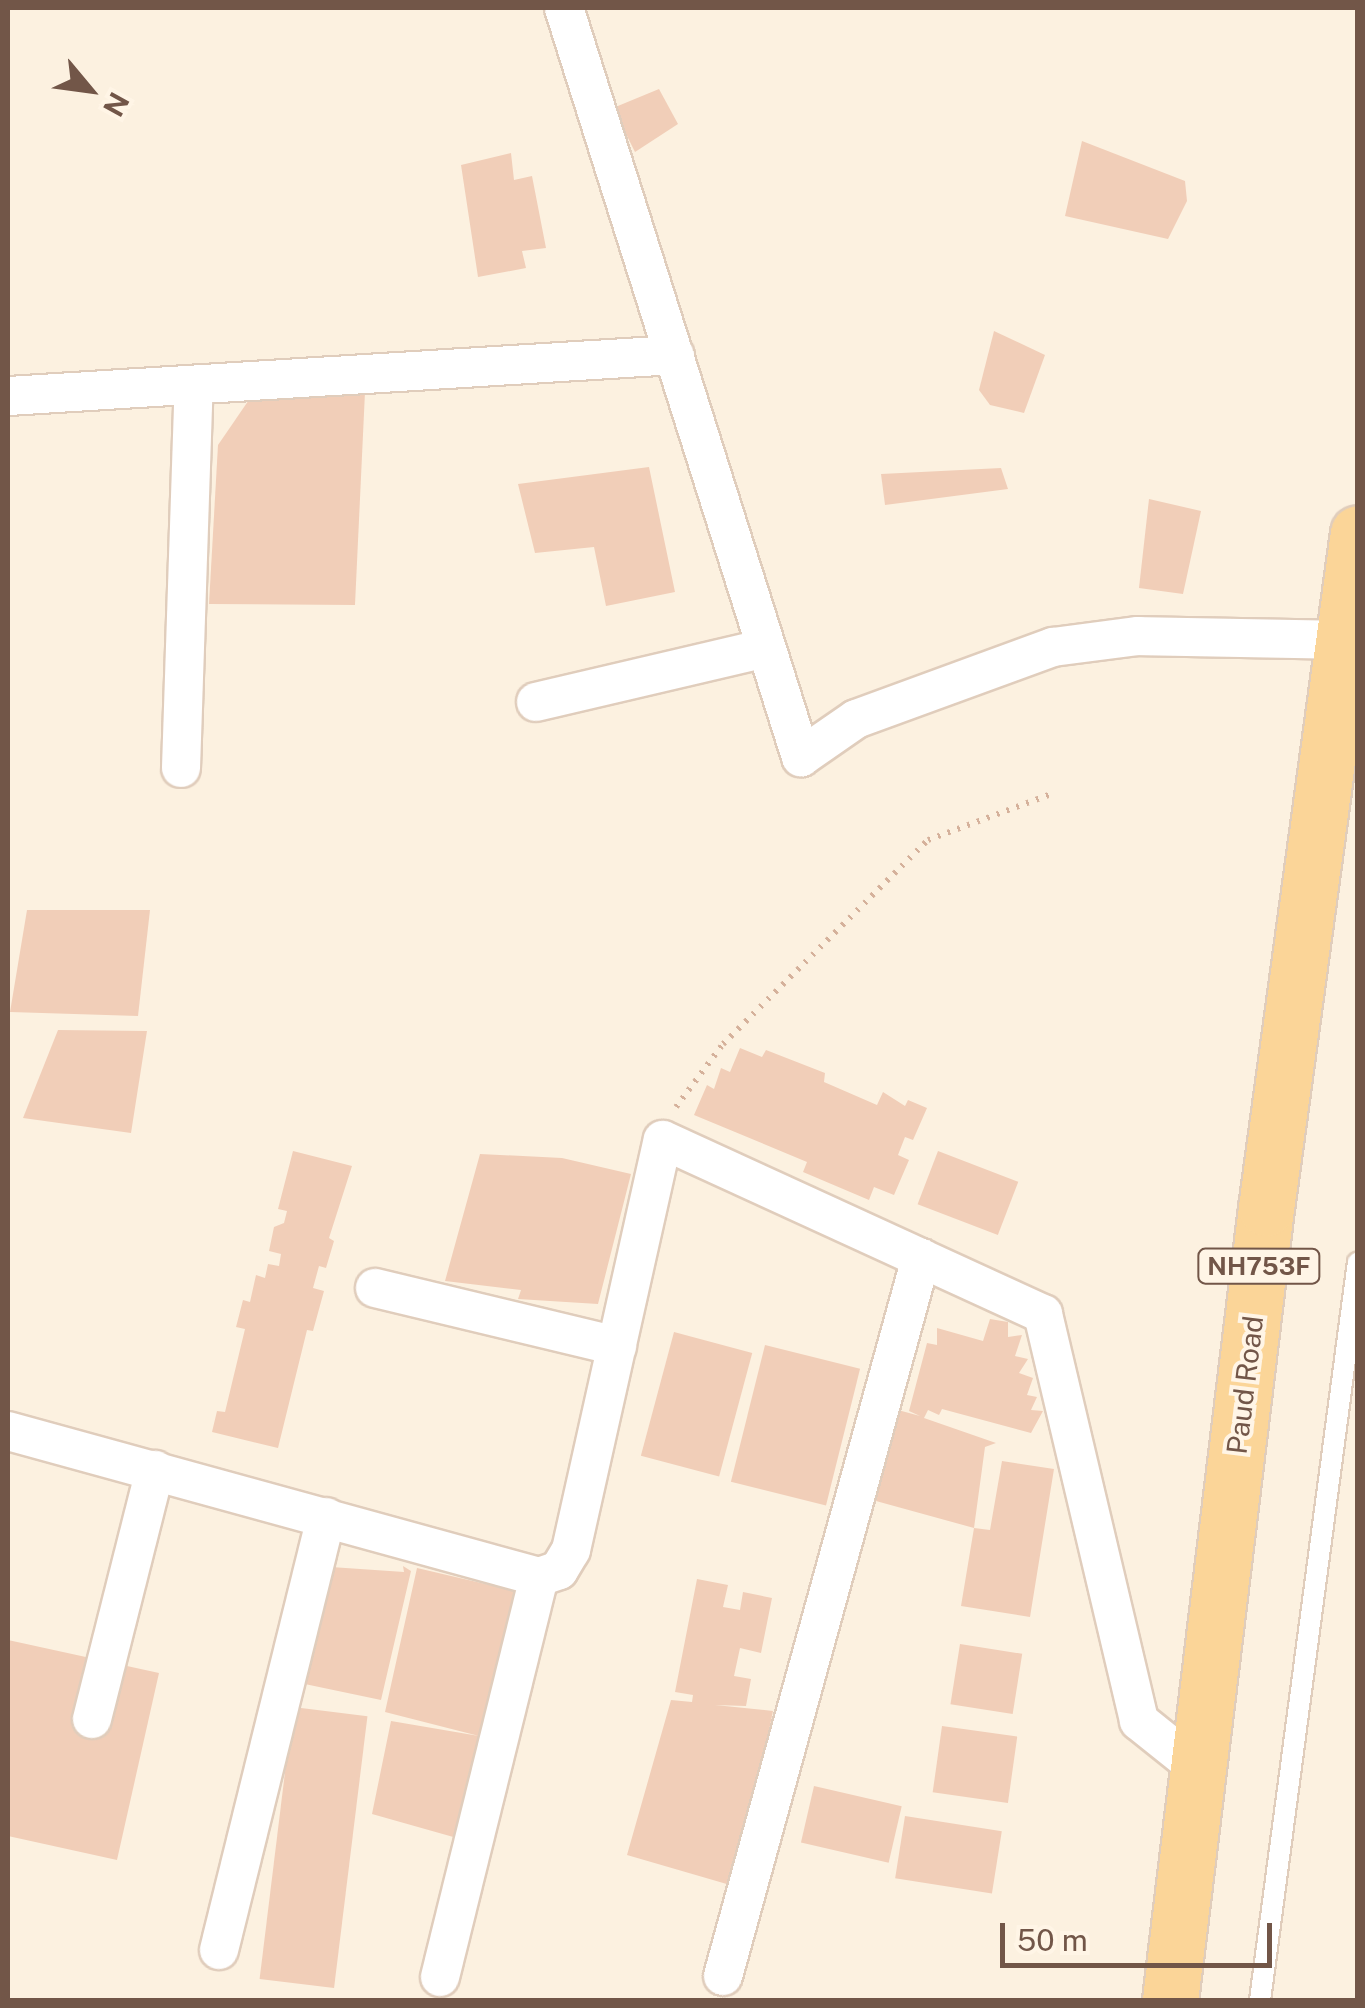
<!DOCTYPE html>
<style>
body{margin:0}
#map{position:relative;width:1365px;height:2008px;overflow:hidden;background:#fcf1e0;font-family:"Public Sans",sans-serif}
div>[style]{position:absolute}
.building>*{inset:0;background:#f1ceb8;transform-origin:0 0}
.path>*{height:6px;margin-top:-3px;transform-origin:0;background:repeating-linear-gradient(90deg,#d5b19b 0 2.5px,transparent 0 10.5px)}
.roads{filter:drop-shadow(2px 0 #e0cdbc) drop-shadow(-2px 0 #e0cdbc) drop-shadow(0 2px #e0cdbc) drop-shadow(0 -2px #e0cdbc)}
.lane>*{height:20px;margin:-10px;padding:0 10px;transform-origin:10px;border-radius:10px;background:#fff}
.street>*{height:38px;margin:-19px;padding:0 19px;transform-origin:19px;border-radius:19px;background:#fff}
.primary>*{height:55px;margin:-27.5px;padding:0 27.5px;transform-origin:27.5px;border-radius:27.5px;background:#fbd598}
span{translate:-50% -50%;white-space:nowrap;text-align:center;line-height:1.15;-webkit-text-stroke:8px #fff5e6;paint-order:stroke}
.shield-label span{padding:2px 8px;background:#fff5e6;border:2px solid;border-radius:8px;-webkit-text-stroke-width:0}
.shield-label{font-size:25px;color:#725648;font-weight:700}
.street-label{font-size:28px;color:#725648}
.frame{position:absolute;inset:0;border:10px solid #725648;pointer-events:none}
.north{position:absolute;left:40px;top:40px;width:100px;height:100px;-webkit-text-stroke:8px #fff5e6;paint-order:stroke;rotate:119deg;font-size:28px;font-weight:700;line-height:40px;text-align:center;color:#725648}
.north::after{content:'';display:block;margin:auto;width:35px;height:45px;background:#725648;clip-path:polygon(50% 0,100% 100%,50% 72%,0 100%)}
.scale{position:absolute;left:1000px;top:1923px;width:272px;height:45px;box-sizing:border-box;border:5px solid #725648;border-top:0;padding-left:12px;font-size:30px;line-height:35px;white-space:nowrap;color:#725648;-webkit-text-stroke:8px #fff5e6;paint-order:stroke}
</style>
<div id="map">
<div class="building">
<i style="clip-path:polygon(659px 89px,678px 124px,635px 152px,613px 108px)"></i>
<i style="clip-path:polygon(1082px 141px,1185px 181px,1187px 201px,1168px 239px,1065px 216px)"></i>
<i style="clip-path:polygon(511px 153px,514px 180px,532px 176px,546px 248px,522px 251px,526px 268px,478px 277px,461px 165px)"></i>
<i style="clip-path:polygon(994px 331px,1045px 355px,1024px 413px,990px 405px,979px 390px)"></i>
<i style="clip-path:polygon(365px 392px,355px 605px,209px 604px,218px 445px,253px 394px)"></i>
<i style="clip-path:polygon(649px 467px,675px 592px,606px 606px,594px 547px,535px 553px,518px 484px)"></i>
<i style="clip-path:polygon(1001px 468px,1008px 489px,885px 505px,881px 474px)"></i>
<i style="clip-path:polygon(1149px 499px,1201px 511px,1183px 594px,1139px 588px)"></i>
<i style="clip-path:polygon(27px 910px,150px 910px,138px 1016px,10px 1012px)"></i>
<i style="clip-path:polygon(58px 1030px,147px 1031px,131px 1133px,23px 1118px)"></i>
<i style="clip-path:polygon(740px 1048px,762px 1057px,766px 1050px,825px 1073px,824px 1082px,877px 1105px,883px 1092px,905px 1106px,908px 1100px,927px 1108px,913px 1140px,905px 1137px,898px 1155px,909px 1160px,894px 1195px,874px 1187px,869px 1200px,803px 1172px,807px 1162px,694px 1115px,707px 1085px,714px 1089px,721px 1068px,730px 1072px)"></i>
<i style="clip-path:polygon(293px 1151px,352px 1166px,329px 1238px,334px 1241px,326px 1268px,319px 1266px,313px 1288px,324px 1291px,313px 1331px,307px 1330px,278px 1448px,212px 1432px,217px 1411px,225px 1412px,245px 1329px,236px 1327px,243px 1300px,250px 1302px,256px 1275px,265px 1278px,268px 1264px,279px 1266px,281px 1254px,269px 1251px,274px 1227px,284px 1223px,287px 1211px,278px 1209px)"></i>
<i style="left:938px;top:1151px;width:86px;height:57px;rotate:21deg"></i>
<i style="clip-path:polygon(480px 1154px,562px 1158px,631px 1174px,598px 1304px,518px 1299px,521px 1290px,445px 1281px)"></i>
<i style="clip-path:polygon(990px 1319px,1008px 1322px,1008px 1337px,1022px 1335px,1015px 1356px,1028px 1359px,1019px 1373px,1033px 1378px,1027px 1395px,1037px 1397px,1031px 1410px,1043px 1411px,1031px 1433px,942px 1409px,939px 1415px,928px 1410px,924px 1418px,996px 1443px,985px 1447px,974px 1528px,990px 1530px,1002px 1461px,1054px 1469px,1030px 1617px,961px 1606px,974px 1528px,876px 1501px,898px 1410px,920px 1416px,909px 1411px,927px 1343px,937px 1345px,937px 1328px,983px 1341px)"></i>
<i style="left:674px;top:1332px;width:81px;height:128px;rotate:15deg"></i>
<i style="left:765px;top:1345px;width:98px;height:141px;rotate:14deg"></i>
<i style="clip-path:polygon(403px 1566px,411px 1571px,381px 1700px,300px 1683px,331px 1567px,404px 1572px)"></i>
<i style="clip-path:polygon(417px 1568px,524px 1593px,471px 1842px,372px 1814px,391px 1721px,479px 1736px,385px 1712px)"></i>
<i style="clip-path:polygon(697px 1579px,728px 1585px,723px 1607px,740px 1610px,743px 1592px,772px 1598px,761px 1653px,740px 1648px,734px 1676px,751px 1679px,746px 1706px,715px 1705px,773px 1711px,737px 1887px,627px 1855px,671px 1700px,692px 1702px,693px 1695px,675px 1692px)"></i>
<i style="clip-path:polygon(8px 1640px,159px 1673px,117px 1860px,8px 1836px)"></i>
<i style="left:960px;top:1644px;width:63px;height:61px;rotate:9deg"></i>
<i style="left:293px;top:1707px;width:75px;height:274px;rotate:7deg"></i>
<i style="left:942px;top:1726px;width:76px;height:67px;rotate:8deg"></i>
<i style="left:814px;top:1786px;width:90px;height:58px;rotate:13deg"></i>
<i style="left:905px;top:1816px;width:98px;height:63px;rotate:9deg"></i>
</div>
<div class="path">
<i style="left:676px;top:1107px;width:79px;rotate:-53.3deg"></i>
<i style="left:723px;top:1044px;width:289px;rotate:-44.9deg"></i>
<i style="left:928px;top:840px;width:134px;rotate:-20.5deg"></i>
</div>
<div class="roads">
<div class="lane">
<i style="left:1260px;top:2000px;width:744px;rotate:-82.44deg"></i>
</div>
<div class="street">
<i style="left:564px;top:8px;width:786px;rotate:72.44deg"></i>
<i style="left:801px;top:757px;width:67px;rotate:-34.6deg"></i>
<i style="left:856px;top:719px;width:210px;rotate:-20.1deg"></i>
<i style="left:1053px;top:647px;width:86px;rotate:-7.4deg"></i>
<i style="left:1138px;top:636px;width:205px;rotate:1.1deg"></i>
<i style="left:8px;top:396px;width:668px;rotate:-3.52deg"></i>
<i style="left:536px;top:702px;width:236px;rotate:-13.2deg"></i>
<i style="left:181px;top:768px;width:382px;rotate:-88.1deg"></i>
<i style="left:375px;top:1288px;width:249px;rotate:13.5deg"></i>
<i style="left:8px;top:1431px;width:551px;rotate:15.37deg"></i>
<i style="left:539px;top:1577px;width:21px;rotate:-19deg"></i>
<i style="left:559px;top:1570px;width:23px;rotate:-59deg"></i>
<i style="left:571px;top:1550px;width:420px;rotate:-77.4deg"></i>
<i style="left:663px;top:1140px;width:418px;rotate:24.6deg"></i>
<i style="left:1043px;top:1314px;width:418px;rotate:76.7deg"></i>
<i style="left:1139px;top:1721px;width:77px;rotate:38.7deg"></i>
<i style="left:92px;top:1719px;width:257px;rotate:-75.8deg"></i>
<i style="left:219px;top:1950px;width:446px;rotate:-76.1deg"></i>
<i style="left:723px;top:1976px;width:745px;rotate:-74.58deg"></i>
<i style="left:440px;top:1977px;width:412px;rotate:-76.1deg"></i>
</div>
<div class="primary">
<i style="left:1170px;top:2000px;width:798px;rotate:-83.09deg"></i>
<i style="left:1266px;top:1208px;width:681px;rotate:-82.24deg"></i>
</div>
</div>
<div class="shield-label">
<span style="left:1259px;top:1266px">NH753F</span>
</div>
<div class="street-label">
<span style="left:1245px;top:1385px;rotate:-83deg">Paud Road</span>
</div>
<div class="frame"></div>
<div class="north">N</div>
<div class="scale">50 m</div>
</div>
